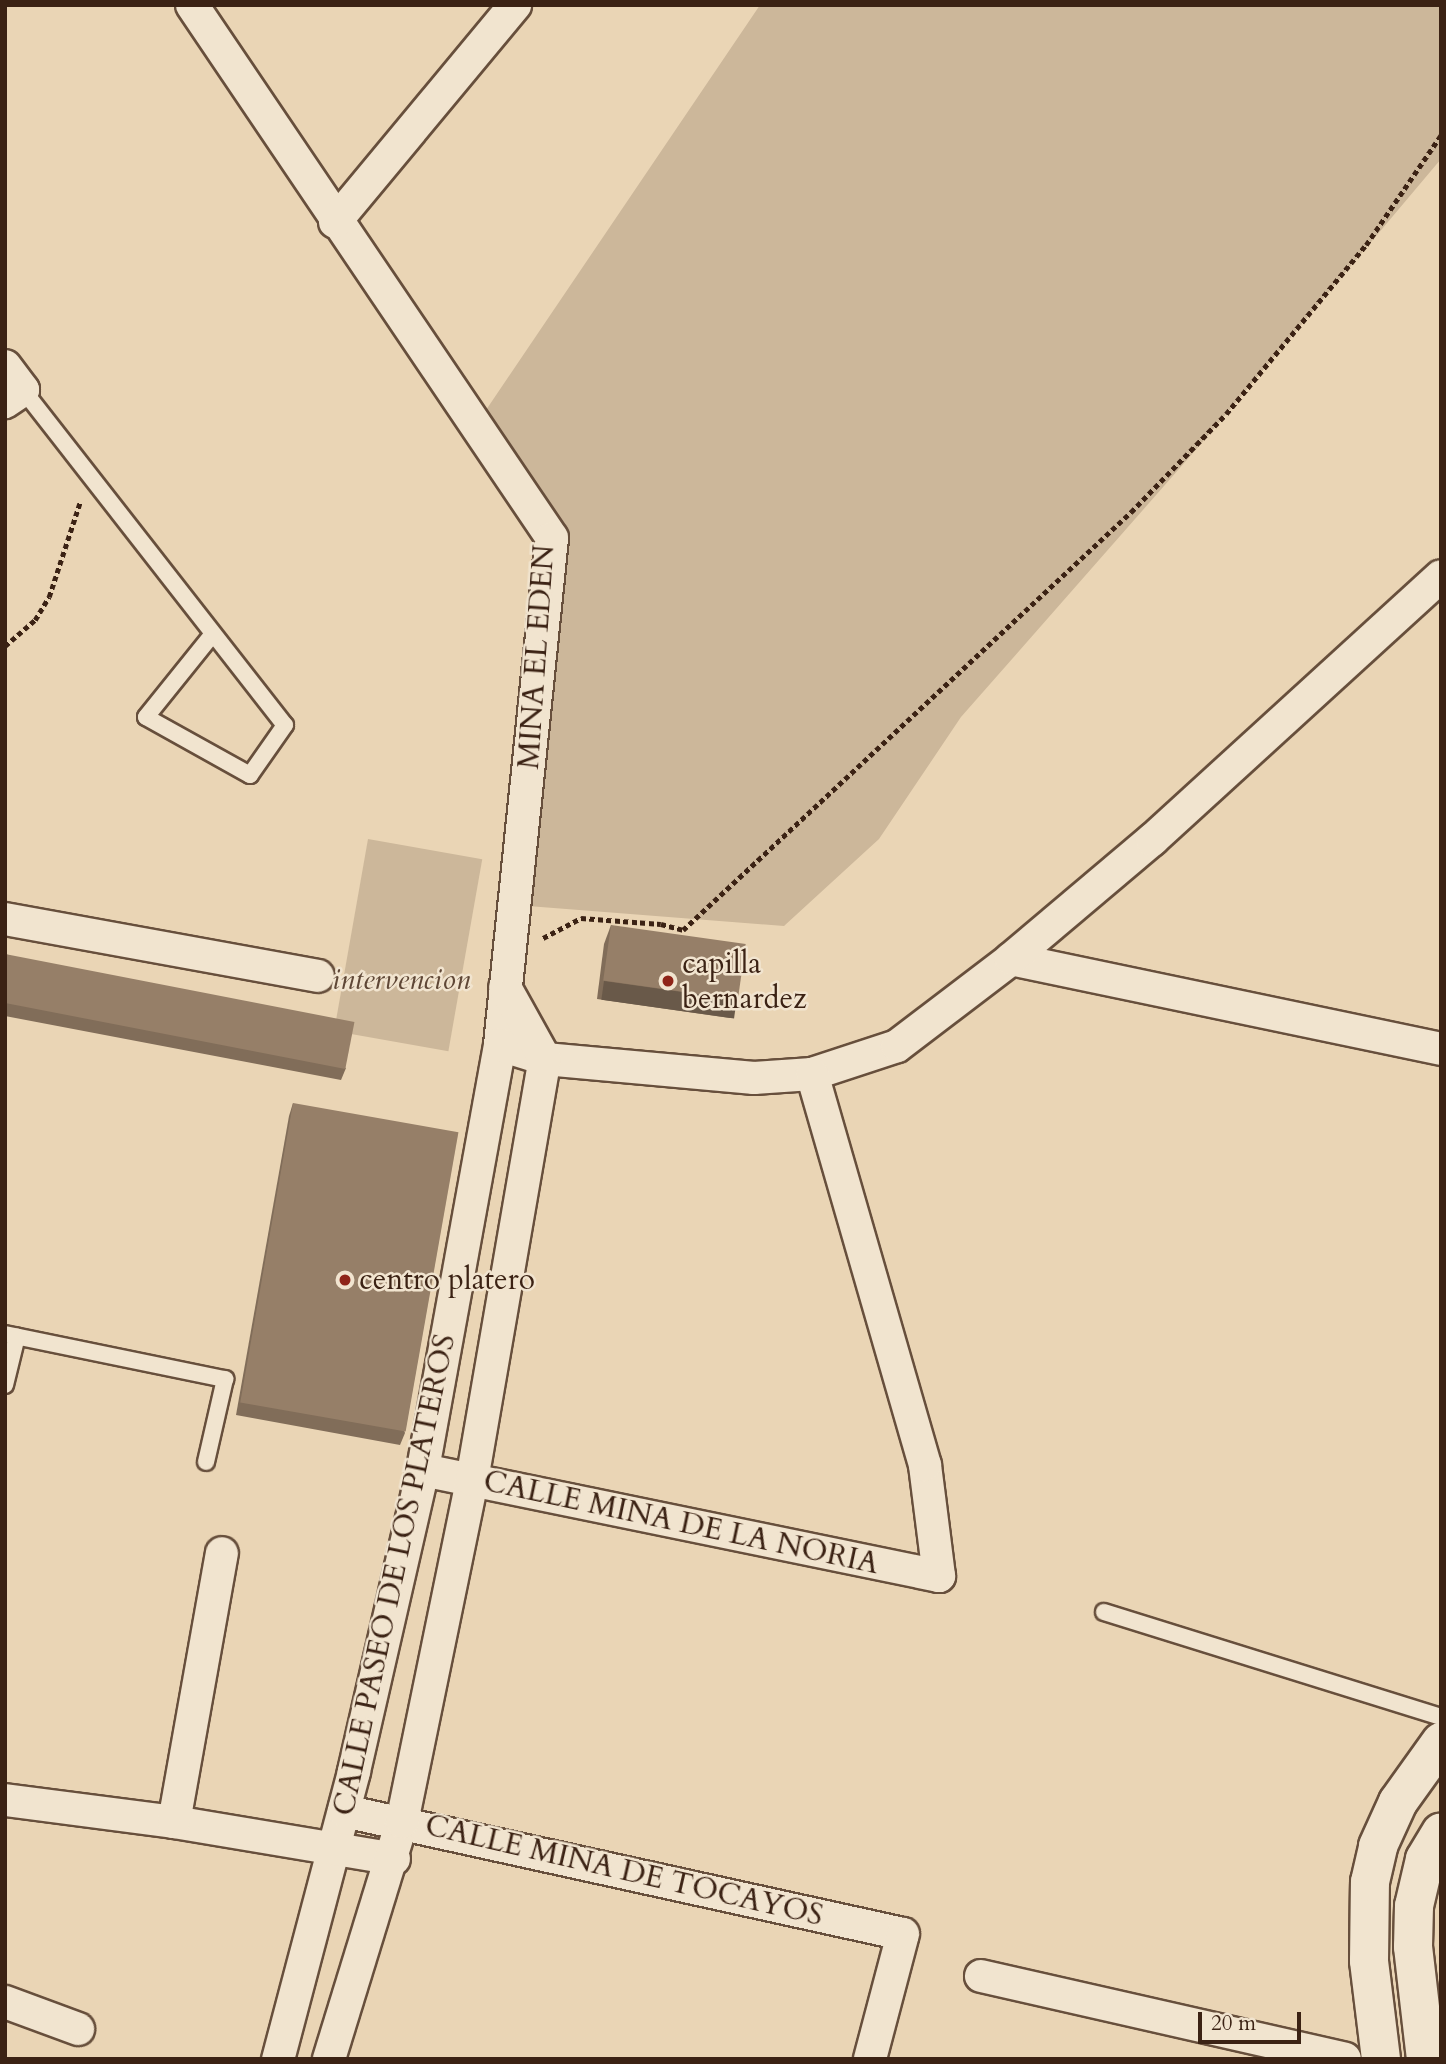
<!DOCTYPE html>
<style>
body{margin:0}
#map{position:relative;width:1446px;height:2064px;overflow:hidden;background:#ead5b5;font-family:Cardo,serif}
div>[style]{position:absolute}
.green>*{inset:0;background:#ccb79a;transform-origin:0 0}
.path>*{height:4.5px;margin-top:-2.25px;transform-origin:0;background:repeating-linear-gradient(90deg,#3b2214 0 5px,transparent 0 8.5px)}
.roads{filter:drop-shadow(2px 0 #674f3c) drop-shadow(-2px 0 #674f3c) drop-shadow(0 2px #674f3c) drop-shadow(0 -2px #674f3c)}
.service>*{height:16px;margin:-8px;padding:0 8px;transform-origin:8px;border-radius:8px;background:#f1e4cf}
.minor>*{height:32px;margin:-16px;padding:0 16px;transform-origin:16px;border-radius:16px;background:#f1e4cf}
.secondary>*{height:38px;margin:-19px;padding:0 19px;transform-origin:19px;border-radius:19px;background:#f1e4cf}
.wall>*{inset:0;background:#816d59}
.shaded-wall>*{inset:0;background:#695949;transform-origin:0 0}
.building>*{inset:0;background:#967f68;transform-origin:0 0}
.dots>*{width:19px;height:19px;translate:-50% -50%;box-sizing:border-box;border:4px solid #f1e4cf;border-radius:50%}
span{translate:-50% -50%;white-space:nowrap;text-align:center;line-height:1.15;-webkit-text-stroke:5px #f1e4cf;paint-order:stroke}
.street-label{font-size:30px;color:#3b2214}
.poi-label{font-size:30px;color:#3b2214}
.left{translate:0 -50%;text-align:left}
.park-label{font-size:30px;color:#5f4736;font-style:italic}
.frame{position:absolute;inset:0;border:7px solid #3b2214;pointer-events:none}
.scale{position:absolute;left:1198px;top:2012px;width:103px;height:32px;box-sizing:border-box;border:4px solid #3b2214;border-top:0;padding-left:9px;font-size:21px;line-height:24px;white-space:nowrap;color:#3b2214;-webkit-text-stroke:5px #f1e4cf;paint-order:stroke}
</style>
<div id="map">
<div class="green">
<i style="clip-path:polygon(760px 5px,1441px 5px,1441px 159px,1200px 445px,961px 717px,879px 839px,784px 926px,528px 906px,564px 539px,486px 410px)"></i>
<i style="left:368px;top:839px;width:116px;height:195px;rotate:10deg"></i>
</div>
<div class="path">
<i style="left:5px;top:646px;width:40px;rotate:-41deg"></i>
<i style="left:35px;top:620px;width:27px;rotate:-59deg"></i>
<i style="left:49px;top:597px;width:100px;rotate:-71.9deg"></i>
<i style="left:543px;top:938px;width:43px;rotate:-27.8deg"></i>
<i style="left:581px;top:918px;width:80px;rotate:4.3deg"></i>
<i style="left:661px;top:924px;width:23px;rotate:15deg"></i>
<i style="left:683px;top:930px;width:613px;rotate:-43.02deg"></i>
<i style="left:1131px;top:512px;width:136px;rotate:-45.9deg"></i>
<i style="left:1226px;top:414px;width:219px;rotate:-50.4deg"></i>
<i style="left:1366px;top:245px;width:133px;rotate:-55.7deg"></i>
</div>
<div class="roads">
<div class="service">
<i style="left:23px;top:390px;width:425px;rotate:52deg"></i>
<i style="left:285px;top:725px;width:61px;rotate:125deg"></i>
<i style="left:250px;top:775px;width:119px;rotate:-150.9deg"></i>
<i style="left:146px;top:717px;width:105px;rotate:-51.2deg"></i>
<i style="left:5px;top:1334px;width:225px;rotate:11.6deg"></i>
<i style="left:225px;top:1379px;width:85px;rotate:102.9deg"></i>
<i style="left:5px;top:1385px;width:50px;rotate:-76.2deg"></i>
<i style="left:1104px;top:1612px;width:353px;rotate:17.3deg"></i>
</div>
<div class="minor">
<i style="left:192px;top:5px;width:643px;rotate:55.96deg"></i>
<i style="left:552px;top:538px;width:510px;rotate:95.86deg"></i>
<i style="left:500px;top:1045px;width:432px;rotate:100.3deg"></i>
<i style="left:423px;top:1470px;width:310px;rotate:102.9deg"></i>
<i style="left:354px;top:1772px;width:297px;rotate:104.8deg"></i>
<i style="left:335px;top:222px;width:282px;rotate:-50.3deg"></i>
<i style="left:5px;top:366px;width:30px;rotate:53deg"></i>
<i style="left:23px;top:390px;width:22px;rotate:146deg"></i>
<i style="left:5px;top:919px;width:318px;rotate:10.3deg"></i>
<i style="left:1011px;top:959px;width:439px;rotate:11.8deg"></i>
<i style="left:500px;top:1045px;width:47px;rotate:17.3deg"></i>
<i style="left:545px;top:1059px;width:210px;rotate:5.2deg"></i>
<i style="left:754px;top:1078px;width:58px;rotate:-3.9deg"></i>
<i style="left:812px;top:1074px;width:89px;rotate:-18.2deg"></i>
<i style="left:897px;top:1046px;width:143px;rotate:-37.3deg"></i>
<i style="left:1011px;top:959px;width:185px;rotate:-40.2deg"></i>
<i style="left:1152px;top:840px;width:391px;rotate:-42.4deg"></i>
<i style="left:423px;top:1470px;width:527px;rotate:11.61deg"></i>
<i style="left:939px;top:1576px;width:112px;rotate:-97.2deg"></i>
<i style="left:925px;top:1465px;width:407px;rotate:-106.1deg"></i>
<i style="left:5px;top:1800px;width:170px;rotate:7.4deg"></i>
<i style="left:174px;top:1822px;width:223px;rotate:9.5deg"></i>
<i style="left:344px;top:1811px;width:572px;rotate:12.41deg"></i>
<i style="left:903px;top:1934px;width:129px;rotate:104.8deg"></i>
<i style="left:174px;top:1822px;width:273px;rotate:-79.9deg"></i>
<i style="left:981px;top:1976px;width:373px;rotate:12.8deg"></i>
<i style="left:5px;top:2002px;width:78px;rotate:20.3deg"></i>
<i style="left:329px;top:2059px;width:248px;rotate:-72.9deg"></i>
<i style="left:402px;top:1822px;width:349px;rotate:-78.4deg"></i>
<i style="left:472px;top:1480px;width:427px;rotate:-80.2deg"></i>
<i style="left:545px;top:1059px;width:82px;rotate:-119.1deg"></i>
</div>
<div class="secondary">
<i style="left:1381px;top:2059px;width:99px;rotate:-97deg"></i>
<i style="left:1369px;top:1961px;width:79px;rotate:-89.3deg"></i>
<i style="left:1370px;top:1882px;width:37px;rotate:-77deg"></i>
<i style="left:1378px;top:1846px;width:48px;rotate:-65.6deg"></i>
<i style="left:1398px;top:1802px;width:74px;rotate:-54.4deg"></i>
<i style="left:1426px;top:2059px;width:113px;rotate:-96.6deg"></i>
<i style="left:1413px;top:1947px;width:41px;rotate:-88.6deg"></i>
<i style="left:1414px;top:1906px;width:48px;rotate:-76.8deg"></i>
<i style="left:1425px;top:1859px;width:31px;rotate:-59deg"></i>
</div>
</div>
<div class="wall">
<i style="clip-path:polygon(611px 925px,737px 1000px,730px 1018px,597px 999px,604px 944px)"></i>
<i style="clip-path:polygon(5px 954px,346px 1068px,341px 1080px,5px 1016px)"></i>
<i style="clip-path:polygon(293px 1103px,405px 1433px,400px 1445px,236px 1415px,289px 1116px)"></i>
</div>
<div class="shaded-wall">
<i style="left:604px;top:981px;width:134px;height:19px;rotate:8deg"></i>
</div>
<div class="building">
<i style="left:611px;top:925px;width:136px;height:56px;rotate:8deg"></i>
<i style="left:5px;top:954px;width:356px;height:48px;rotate:11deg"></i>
<i style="left:293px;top:1103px;width:168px;height:304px;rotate:10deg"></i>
</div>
<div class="dots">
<i style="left:668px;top:981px;background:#8f2418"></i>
<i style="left:345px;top:1280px;background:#8f2418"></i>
</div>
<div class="street-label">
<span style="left:537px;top:657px;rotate:-86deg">MINA EL EDEN</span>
<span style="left:681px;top:1523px;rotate:12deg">CALLE MINA DE LA NORIA</span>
<span style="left:395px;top:1575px;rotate:-78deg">CALLE PASEO DE LOS PLATEROS</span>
<span style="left:624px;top:1871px;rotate:13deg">CALLE MINA DE TOCAYOS</span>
</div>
<div class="poi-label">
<span class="left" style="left:682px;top:981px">capilla<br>bernardez</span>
<span class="left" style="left:359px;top:1280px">centro platero</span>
</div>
<div class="park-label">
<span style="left:401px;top:980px">intervencion</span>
</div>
<div class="frame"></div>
<div class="scale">20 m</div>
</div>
